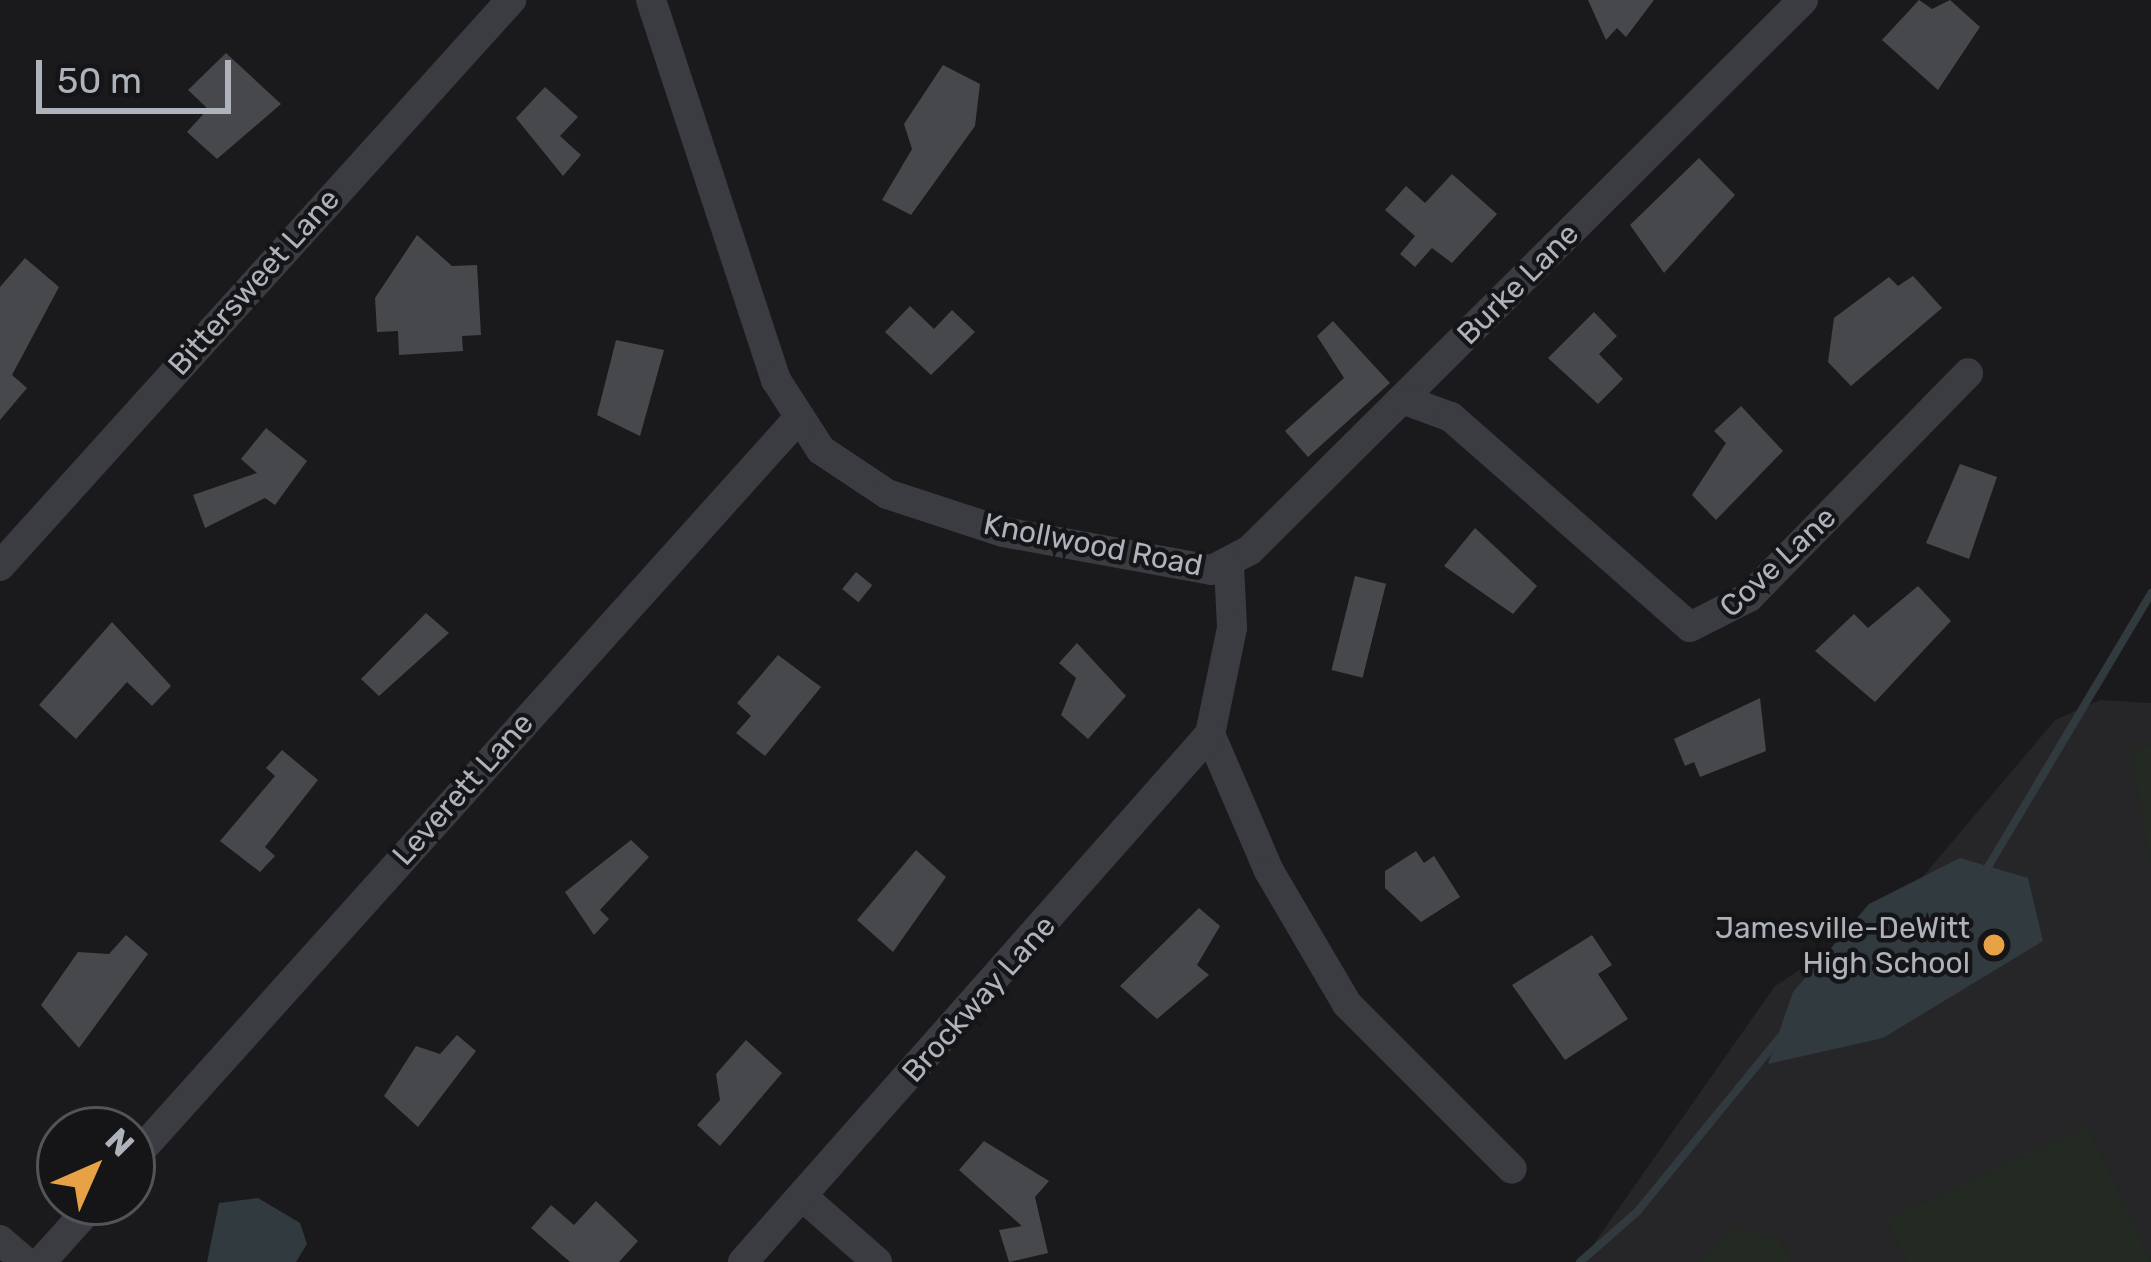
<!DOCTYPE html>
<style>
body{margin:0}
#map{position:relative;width:2151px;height:1262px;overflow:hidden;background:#1a1a1c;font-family:Rubik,sans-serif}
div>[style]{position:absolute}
.built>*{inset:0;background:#262629}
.green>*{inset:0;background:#222a22}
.water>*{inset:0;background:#303a3f}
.stream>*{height:8px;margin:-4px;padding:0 4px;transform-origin:4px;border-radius:4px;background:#303a3f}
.building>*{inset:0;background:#47484c;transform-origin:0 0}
.street>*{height:30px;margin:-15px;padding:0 15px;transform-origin:15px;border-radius:15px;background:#3b3c41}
.dots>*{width:33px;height:33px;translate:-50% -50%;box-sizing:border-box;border:6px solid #151517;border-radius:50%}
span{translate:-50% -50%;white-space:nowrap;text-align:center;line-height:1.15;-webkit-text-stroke:9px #151517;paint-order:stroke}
.street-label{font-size:30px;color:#adb2bb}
.poi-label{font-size:30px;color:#adb2bb}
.right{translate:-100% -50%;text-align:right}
.north{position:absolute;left:36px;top:1106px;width:120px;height:120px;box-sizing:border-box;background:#151517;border:3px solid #525459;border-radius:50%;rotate:45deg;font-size:33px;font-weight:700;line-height:48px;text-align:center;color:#adb2bb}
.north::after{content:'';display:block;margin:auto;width:42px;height:54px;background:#e8a246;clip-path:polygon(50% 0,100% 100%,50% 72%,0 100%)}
.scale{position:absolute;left:36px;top:60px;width:195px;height:54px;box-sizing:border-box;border:6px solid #adb2bb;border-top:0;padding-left:15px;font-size:36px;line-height:42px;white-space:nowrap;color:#adb2bb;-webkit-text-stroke:9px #151517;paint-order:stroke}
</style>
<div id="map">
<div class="built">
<i style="clip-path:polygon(2100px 700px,2151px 703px,2151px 1262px,1581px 1262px,1775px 986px,1899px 905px,2055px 720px)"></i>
</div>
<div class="green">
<i style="clip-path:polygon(2151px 746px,2151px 867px,2132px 750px)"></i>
<i style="clip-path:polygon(2087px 1127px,2151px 1262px,1907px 1262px,1887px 1220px)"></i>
<i style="clip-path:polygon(1736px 1227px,1780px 1241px,1791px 1262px,1699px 1262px)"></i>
</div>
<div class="water">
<i style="clip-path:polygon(1960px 858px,2028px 878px,2043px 941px,1883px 1038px,1768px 1064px,1793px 992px,1869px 904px)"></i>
<i style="clip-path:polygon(258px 1198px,300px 1223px,307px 1244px,296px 1262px,207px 1262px,219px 1203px)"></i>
</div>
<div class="stream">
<i style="left:1985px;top:872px;width:325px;rotate:-59.2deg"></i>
<i style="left:1580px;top:1262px;width:76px;rotate:-41.3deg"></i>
<i style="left:1637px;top:1212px;width:234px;rotate:-50.7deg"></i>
</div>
<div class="building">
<i style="clip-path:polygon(1588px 0,1654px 0,1626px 37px,1617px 28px,1606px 40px)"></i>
<i style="clip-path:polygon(1919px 0,1932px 9px,1950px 0,1980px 27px,1938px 90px,1882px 40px)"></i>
<i style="clip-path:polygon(226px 53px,281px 104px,217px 159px,187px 132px,208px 109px,188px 90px)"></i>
<i style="clip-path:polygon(943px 65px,980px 84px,975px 126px,911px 215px,882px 200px,912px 149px,904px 124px)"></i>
<i style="clip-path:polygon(545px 87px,578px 117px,560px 136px,581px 155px,563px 176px,516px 118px)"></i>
<i style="clip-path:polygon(1699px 158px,1735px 195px,1664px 273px,1630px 225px)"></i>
<i style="clip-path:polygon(1452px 174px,1497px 214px,1452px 263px,1432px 248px,1415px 267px,1400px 254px,1415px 236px,1385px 210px,1406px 186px,1425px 203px)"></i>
<i style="clip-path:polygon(417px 235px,452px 266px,477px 265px,481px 335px,462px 336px,463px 351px,399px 355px,398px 331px,377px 332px,375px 298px)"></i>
<i style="clip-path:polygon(25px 258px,59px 287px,12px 375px,27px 388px,0 420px,0 287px)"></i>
<i style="clip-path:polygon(1913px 276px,1942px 308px,1851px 386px,1828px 362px,1834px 318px,1889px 277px,1898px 286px)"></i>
<i style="clip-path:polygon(910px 306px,934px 329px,952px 310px,975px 332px,931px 375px,885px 332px)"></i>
<i style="clip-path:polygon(1594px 312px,1617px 336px,1599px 354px,1623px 379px,1598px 404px,1548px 358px)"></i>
<i style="clip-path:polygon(1333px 321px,1390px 383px,1308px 457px,1285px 431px,1344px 378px,1317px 336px)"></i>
<i style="clip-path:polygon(616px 340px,664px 350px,640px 436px,597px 415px)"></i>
<i style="clip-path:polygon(1741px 406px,1783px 451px,1716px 520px,1692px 495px,1726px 443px,1714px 431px)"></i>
<i style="clip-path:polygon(266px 428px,307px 461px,275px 505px,265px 498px,205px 528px,193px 495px,257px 473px,241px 459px)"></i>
<i style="clip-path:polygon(1960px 464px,1997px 477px,1969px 559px,1926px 543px)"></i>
<i style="clip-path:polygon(1475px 528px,1537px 586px,1513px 614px,1444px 566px)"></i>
<i style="left:856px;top:572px;width:21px;height:22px;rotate:39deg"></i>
<i style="left:1355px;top:576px;width:32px;height:97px;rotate:14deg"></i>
<i style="clip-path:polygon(1918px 586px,1951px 621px,1875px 702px,1815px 651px,1854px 614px,1868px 628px)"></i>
<i style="clip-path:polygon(426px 613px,449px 633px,379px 696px,361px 679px)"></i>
<i style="clip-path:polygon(112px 622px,171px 686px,152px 706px,127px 682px,76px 739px,39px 705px)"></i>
<i style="clip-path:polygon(1077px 643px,1126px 696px,1088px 739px,1061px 715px,1076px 678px,1059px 663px)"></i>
<i style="clip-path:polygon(778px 655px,821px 687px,765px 756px,736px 733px,751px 716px,737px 703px)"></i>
<i style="clip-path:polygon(1760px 698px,1766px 751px,1700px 777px,1694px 762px,1685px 766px,1674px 739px)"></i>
<i style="clip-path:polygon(282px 750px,318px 780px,265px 847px,275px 856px,260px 872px,220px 841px,275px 776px,266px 768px)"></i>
<i style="clip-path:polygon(631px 840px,649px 857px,600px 910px,609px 919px,594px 935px,565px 892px)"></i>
<i style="clip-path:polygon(916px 850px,946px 877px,893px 952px,857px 920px)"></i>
<i style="clip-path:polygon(1416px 851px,1424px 863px,1434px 856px,1460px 897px,1421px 922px,1385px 888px,1385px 871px)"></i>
<i style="clip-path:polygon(1199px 908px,1220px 926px,1197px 965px,1209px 975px,1157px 1019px,1120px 986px)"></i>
<i style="clip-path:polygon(126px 935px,148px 954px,79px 1048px,41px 1005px,78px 952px,109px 954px)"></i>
<i style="clip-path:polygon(1592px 935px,1612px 965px,1598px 974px,1628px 1019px,1565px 1060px,1512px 985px)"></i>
<i style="clip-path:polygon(457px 1035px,476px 1051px,418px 1127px,384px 1096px,416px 1046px,440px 1054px)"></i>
<i style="clip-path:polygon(746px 1040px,782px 1073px,720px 1146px,697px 1125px,720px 1100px,716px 1074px)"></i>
<i style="clip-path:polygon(984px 1141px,1049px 1181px,1035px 1197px,1048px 1253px,1009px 1262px,999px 1230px,1022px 1226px,959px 1170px)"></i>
<i style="clip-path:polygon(596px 1201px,638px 1241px,619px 1262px,570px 1262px,531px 1228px,551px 1205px,574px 1225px)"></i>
</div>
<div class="street">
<i style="left:651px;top:0;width:400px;rotate:71.8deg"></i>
<i style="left:776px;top:380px;width:83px;rotate:57.3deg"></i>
<i style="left:821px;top:450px;width:79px;rotate:33.7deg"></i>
<i style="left:887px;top:494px;width:122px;rotate:18.1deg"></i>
<i style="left:1003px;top:532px;width:212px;rotate:10.3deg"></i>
<i style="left:1212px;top:570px;width:43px;rotate:-27.8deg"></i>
<i style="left:1250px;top:550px;width:780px;rotate:-44.84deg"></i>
<i style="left:1402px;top:399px;width:52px;rotate:20.2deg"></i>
<i style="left:1451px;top:417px;width:318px;rotate:41.3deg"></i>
<i style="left:1690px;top:627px;width:66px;rotate:-27deg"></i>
<i style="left:1749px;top:597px;width:313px;rotate:-45.6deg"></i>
<i style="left:0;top:566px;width:763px;rotate:-47.92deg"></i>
<i style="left:1229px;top:566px;width:62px;rotate:87.2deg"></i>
<i style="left:1232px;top:628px;width:108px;rotate:101.7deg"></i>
<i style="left:1210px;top:734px;width:149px;rotate:66.7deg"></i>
<i style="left:1269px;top:871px;width:154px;rotate:59.6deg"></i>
<i style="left:1347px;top:1004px;width:233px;rotate:45deg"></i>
<i style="left:132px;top:1160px;width:995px;rotate:-48.06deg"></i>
<i style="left:802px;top:1196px;width:100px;rotate:41.3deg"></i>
<i style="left:0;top:1240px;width:33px;rotate:41deg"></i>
<i style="left:41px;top:1262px;width:81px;rotate:-48deg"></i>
<i style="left:743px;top:1262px;width:705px;rotate:-48.51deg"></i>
</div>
<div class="dots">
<i style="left:1994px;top:945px;background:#e8a246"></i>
</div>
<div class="street-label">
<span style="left:254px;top:282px;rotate:-48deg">Bittersweet Lane</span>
<span style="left:1518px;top:284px;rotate:-45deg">Burke Lane</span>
<span style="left:1093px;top:545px;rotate:11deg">Knollwood Road</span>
<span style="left:1778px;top:562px;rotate:-43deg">Cove Lane</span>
<span style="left:463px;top:789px;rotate:-48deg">Leverett Lane</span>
<span style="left:979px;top:999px;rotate:-48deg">Brockway Lane</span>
</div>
<div class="poi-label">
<span class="right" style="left:1970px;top:945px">Jamesville-DeWitt<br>High School</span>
</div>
<div class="north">N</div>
<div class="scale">50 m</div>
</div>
